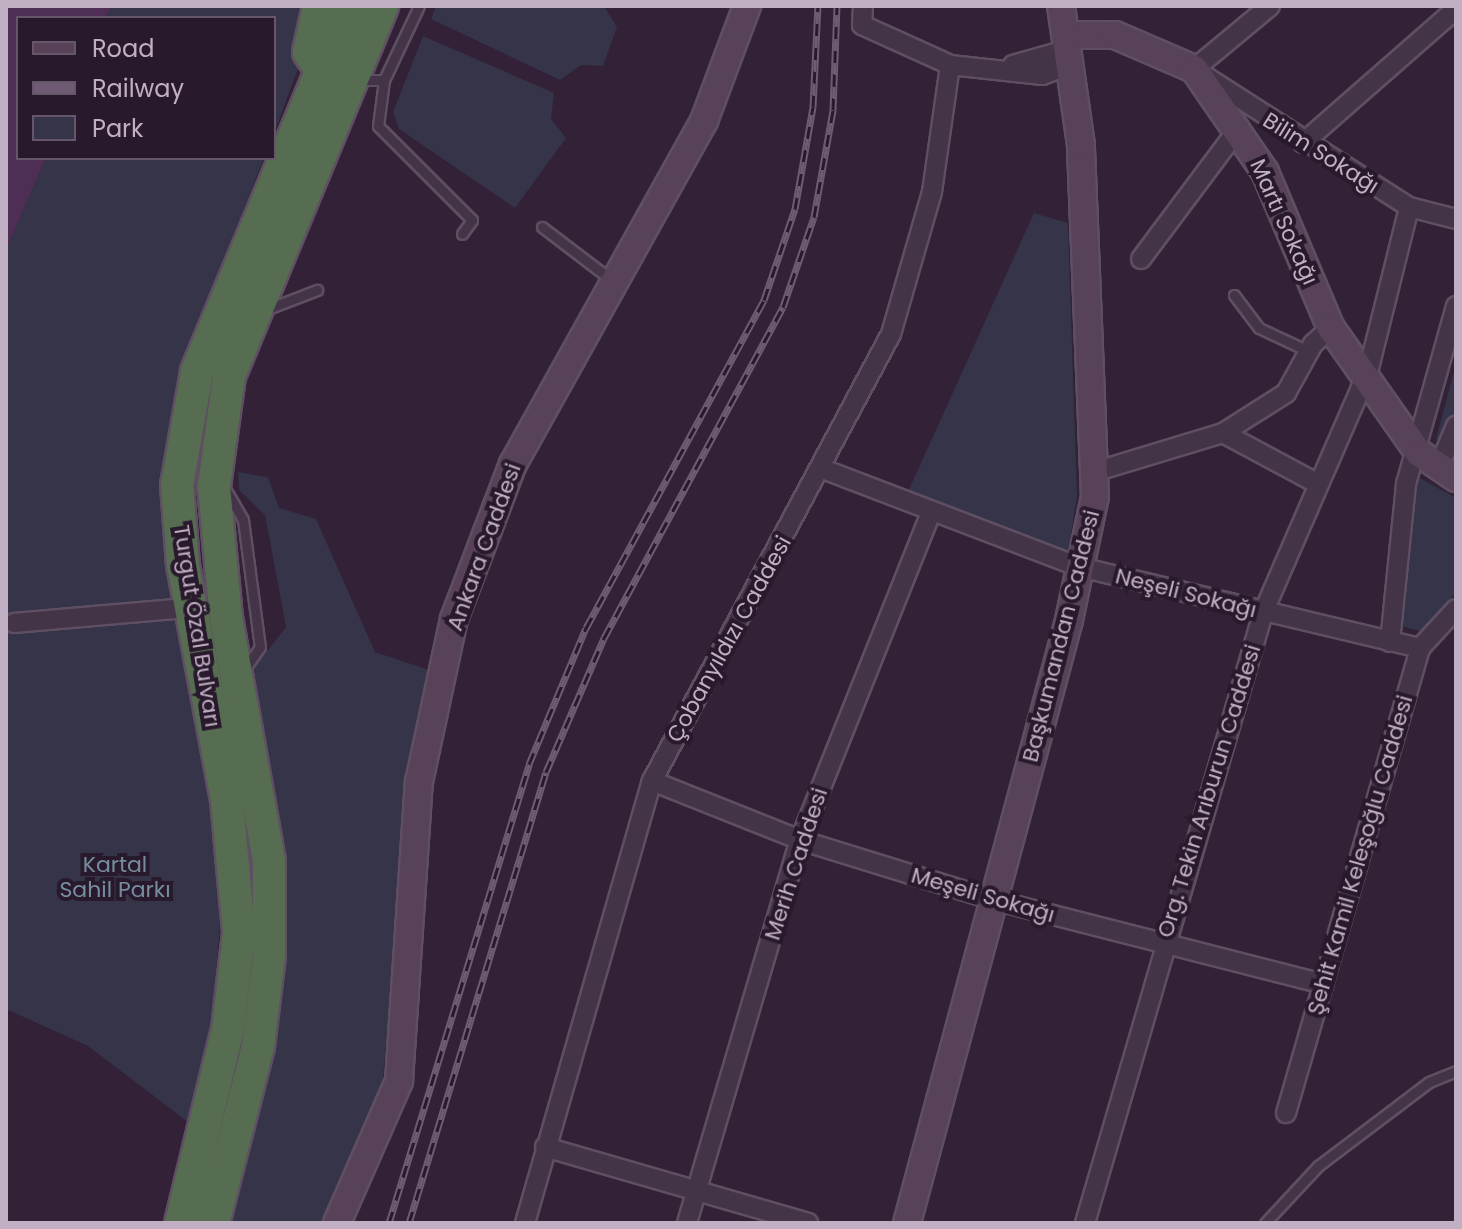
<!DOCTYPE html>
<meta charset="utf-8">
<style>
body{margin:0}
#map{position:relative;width:1462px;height:1229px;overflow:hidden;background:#322137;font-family:Poppins,sans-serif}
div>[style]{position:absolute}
.green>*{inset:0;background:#353449}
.water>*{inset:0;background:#4e2e55}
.roads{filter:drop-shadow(2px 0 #5f4f62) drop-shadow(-2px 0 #5f4f62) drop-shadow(0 2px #5f4f62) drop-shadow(0 -2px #5f4f62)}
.lane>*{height:9px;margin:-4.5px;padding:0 4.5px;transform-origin:4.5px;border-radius:4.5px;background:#443448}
.street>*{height:18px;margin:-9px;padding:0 9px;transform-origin:9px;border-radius:9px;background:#443448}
.secondary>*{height:26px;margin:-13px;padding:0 13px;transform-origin:13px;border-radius:13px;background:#57425a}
.highway>*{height:32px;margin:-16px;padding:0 16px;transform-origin:16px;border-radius:16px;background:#566d51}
.rail>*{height:7px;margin-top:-3.5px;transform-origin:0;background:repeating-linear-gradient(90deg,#281a2c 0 12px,#6f5b74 0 24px);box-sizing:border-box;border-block:2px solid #6f5b74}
span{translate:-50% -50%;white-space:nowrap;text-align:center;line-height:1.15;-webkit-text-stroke:8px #281a2c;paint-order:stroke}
.street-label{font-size:22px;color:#c1afc4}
.park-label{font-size:22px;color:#768d9f}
.frame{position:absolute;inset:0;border:8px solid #c1afc4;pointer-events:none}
.legend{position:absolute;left:16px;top:16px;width:260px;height:144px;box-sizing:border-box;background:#281a2c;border:2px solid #655669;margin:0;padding:10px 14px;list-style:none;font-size:24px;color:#c1afc4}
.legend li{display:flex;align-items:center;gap:16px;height:40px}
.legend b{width:40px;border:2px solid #655669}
</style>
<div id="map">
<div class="green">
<i style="clip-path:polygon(111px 6px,321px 6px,274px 134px,274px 18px,106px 18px)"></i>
<i style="clip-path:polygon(436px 6px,604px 6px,617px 27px,603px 66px,581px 65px,560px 80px,431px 19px)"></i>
<i style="clip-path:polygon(423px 36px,554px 93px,551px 119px,566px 138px,515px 208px,399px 129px,393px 112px)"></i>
<i style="clip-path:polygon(46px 158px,264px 158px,195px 330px,168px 448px,224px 870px,213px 1016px,188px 1122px,88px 1046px,6px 1009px,6px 250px)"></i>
<i style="clip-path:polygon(1034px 213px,1068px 223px,1077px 496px,1068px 554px,907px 494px)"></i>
<i style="clip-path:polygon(1456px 364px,1456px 418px,1441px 442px,1436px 439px)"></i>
<i style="clip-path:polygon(238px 472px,268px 477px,279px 508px,316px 519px,375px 652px,429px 670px,410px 786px,383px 1078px,357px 1156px,321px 1223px,224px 1223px,282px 848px,254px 668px,286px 627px,265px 515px,239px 490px)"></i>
<i style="clip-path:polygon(1418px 477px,1456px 498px,1456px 592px,1423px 632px,1401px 626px)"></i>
</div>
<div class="water">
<i style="clip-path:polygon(6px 6px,111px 6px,106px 18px,18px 18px,18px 158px,46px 158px,6px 250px)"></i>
</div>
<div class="roads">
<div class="lane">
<i style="left:359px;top:80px;width:25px"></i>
<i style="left:384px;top:80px;width:82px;rotate:-64.7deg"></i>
<i style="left:384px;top:80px;width:46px;rotate:97.4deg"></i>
<i style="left:378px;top:126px;width:133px;rotate:45deg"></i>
<i style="left:472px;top:220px;width:17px;rotate:126deg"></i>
<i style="left:542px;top:227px;width:89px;rotate:37.3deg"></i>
<i style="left:1234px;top:295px;width:41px;rotate:52.9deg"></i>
<i style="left:1259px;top:328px;width:54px;rotate:25.1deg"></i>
<i style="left:265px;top:310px;width:56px;rotate:-21deg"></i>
<i style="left:227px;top:492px;width:32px;rotate:60deg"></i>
<i style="left:243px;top:520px;width:128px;rotate:82.4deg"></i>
<i style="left:260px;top:647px;width:29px;rotate:125deg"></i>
<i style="left:1265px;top:1223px;width:78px;rotate:-47.1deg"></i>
<i style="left:1318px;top:1166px;width:139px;rotate:-37.1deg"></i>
<i style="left:1429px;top:1082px;width:29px;rotate:-22deg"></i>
</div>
<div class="street">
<i style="left:863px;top:6px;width:19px;rotate:93deg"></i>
<i style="left:862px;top:25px;width:97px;rotate:24.4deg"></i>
<i style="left:950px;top:65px;width:93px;rotate:6.2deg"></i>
<i style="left:1042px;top:75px;width:32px;rotate:-20deg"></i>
<i style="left:1270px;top:6px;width:99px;rotate:140.3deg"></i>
<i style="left:1194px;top:69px;width:255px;rotate:32.7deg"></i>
<i style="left:1409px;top:207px;width:49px;rotate:14.3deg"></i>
<i style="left:1013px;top:65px;width:58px;rotate:-15.9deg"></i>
<i style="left:1303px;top:143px;width:203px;rotate:-41.2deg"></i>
<i style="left:1141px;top:259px;width:164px;rotate:-53.2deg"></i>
<i style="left:1223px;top:433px;width:108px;rotate:28.2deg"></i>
<i style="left:823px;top:469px;width:275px;rotate:20.9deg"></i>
<i style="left:1080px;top:567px;width:350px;rotate:13.4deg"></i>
<i style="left:1438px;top:469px;width:47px;rotate:-67.3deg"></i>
<i style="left:1094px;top:472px;width:135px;rotate:-16.8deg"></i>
<i style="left:1223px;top:433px;width:75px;rotate:-32.4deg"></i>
<i style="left:1286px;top:393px;width:56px;rotate:-61.1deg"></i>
<i style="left:1313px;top:344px;width:24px;rotate:-42deg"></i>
<i style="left:14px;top:623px;width:161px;rotate:-5deg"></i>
<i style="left:1390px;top:642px;width:159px;rotate:-84.2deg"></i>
<i style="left:1406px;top:484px;width:185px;rotate:-74.3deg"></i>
<i style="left:652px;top:781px;width:159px;rotate:21.7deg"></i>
<i style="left:800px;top:840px;width:203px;rotate:17.2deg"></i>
<i style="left:994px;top:900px;width:340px;rotate:14.3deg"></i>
<i style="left:1286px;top:1113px;width:484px;rotate:-73.9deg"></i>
<i style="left:1420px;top:648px;width:53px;rotate:-47.3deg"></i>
<i style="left:545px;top:1147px;width:274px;rotate:16.1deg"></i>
<i style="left:525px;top:1223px;width:460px;rotate:-74deg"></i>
<i style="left:652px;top:781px;width:507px;rotate:-61.87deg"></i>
<i style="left:891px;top:334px;width:148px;rotate:-73.9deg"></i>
<i style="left:932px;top:192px;width:128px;rotate:-81.9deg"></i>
<i style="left:687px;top:1223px;width:399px;rotate:-73.6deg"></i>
<i style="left:800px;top:840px;width:352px;rotate:-68.2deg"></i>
<i style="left:1085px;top:1223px;width:635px;rotate:-73.73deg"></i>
<i style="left:1263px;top:613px;width:263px;rotate:-66.5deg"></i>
<i style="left:1368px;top:372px;width:170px;rotate:-76deg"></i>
</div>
<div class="secondary">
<i style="left:1066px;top:35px;width:49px"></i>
<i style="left:1115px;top:35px;width:86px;rotate:23.3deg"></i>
<i style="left:1194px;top:69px;width:125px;rotate:55.4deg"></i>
<i style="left:1265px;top:172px;width:169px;rotate:67.1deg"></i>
<i style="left:1331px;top:328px;width:153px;rotate:54.9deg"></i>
<i style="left:1419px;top:453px;width:45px;rotate:34deg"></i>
<i style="left:337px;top:1223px;width:155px;rotate:-66.4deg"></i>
<i style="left:399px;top:1081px;width:300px;rotate:-86.2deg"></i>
<i style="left:419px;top:782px;width:167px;rotate:-77.9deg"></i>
<i style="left:454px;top:619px;width:166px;rotate:-69.2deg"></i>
<i style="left:513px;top:464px;width:393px;rotate:-60.9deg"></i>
<i style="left:704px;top:121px;width:123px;rotate:-69.5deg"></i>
<i style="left:907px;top:1223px;width:624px;rotate:-74.96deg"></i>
<i style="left:1069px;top:620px;width:126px;rotate:-78.1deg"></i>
<i style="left:1095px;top:497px;width:352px;rotate:-92.3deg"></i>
<i style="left:1081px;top:145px;width:140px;rotate:-98.2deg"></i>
</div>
<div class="highway">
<i style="left:319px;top:6px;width:47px;rotate:102.3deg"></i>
<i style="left:309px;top:52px;width:29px;rotate:56deg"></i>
<i style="left:181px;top:1223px;width:200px;rotate:-76.4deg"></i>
<i style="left:228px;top:1029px;width:98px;rotate:-83.5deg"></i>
<i style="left:239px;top:932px;width:133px;rotate:-95.2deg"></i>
<i style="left:227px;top:800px;width:239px;rotate:-100.6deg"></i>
<i style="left:183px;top:565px;width:80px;rotate:-94.3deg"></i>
<i style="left:177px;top:485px;width:116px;rotate:-80deg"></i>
<i style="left:197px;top:371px;width:395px;rotate:-67.5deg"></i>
<i style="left:213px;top:1223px;width:182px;rotate:-75.7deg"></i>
<i style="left:258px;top:1047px;width:92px;rotate:-83.1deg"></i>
<i style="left:269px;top:956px;width:95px;rotate:-90deg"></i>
<i style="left:269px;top:861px;width:247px;rotate:-100deg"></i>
<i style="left:226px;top:618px;width:133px;rotate:-95.2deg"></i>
<i style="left:214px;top:486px;width:111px;rotate:-82.2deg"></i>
<i style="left:229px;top:376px;width:400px;rotate:-67.5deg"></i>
</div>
</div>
<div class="rail">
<i style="left:389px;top:1223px;width:480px;rotate:-73deg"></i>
<i style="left:529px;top:764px;width:147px;rotate:-67.3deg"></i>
<i style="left:586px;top:628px;width:373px;rotate:-61.5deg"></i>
<i style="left:764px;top:300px;width:96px;rotate:-71.2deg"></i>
<i style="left:795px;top:209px;width:104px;rotate:-80deg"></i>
<i style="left:813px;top:107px;width:101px;rotate:-87.2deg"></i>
<i style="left:409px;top:1223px;width:471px;rotate:-73.1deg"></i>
<i style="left:546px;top:772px;width:146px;rotate:-66.6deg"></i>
<i style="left:604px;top:638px;width:376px;rotate:-61.6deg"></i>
<i style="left:783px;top:307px;width:95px;rotate:-71deg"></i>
<i style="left:814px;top:217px;width:109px;rotate:-79.9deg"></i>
<i style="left:833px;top:110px;width:104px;rotate:-87.8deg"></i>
</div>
<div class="street-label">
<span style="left:1321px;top:153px;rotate:32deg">Bilim Sokağı</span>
<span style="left:1284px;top:222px;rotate:66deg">Martı Sokağı</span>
<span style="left:484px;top:547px;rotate:-70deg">Ankara Caddesi</span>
<span style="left:1186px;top:593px;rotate:14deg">Neşeli Sokağı</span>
<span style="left:197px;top:626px;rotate:81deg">Turgut Özal Bulvarı</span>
<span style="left:1061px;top:636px;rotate:-76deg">Başkumandan Caddesi</span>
<span style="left:729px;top:639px;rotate:-61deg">Çobanyıldızı Caddesi</span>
<span style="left:1209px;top:791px;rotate:-73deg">Org. Tekin Arıburun Caddesi</span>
<span style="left:1360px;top:855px;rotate:-74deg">Şehit Kamil Keleşoğlu Caddesi</span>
<span style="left:796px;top:864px;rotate:-72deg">Merih Caddesi</span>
<span style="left:983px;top:895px;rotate:16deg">Meşeli Sokağı</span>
</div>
<div class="park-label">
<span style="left:115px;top:877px">Kartal<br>Sahil Parkı</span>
</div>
<div class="frame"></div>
<ul class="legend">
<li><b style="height:10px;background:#57425a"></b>Road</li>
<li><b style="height:10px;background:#6f5b74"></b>Railway</li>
<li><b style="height:22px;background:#353449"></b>Park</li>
</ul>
</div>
